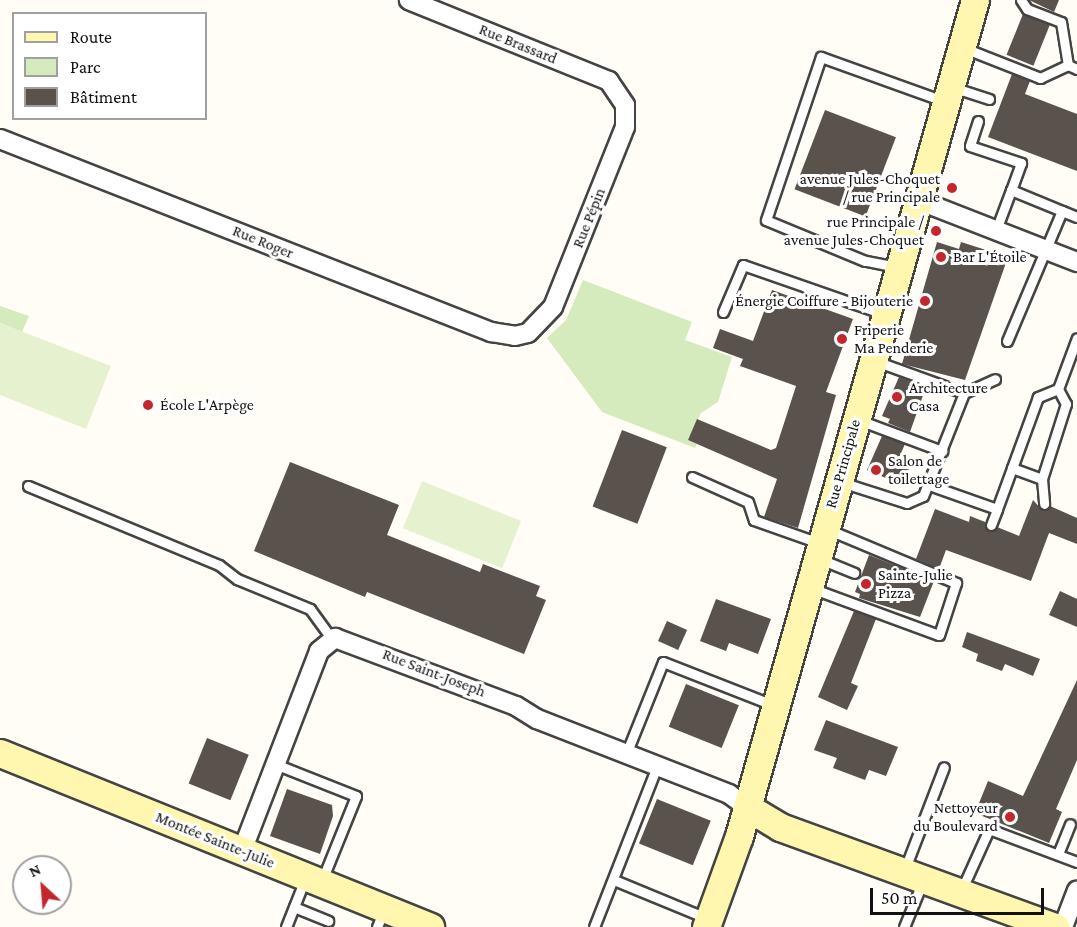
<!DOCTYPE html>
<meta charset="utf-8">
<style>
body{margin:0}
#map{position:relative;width:1077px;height:927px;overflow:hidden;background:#fffdf5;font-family:"Crimson Pro",serif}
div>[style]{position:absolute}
.green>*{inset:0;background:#d5ebbd}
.pitch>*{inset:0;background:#e6f2cf;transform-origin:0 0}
.building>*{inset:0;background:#5a524d;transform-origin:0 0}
.roads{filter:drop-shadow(2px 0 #444) drop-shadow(-2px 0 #444) drop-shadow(0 2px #444) drop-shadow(0 -2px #444)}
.lane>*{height:9px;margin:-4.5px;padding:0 4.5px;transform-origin:4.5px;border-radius:4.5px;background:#fff}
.street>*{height:18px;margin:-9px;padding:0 9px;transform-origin:9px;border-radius:9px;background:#fff}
.secondary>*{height:27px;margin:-13.5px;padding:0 13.5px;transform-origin:13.5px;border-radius:13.5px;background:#fff6b0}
.dots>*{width:16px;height:16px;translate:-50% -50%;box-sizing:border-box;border:3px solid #fff;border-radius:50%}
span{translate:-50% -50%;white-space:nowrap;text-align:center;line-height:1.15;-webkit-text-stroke:6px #fff;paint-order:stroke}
.street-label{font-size:16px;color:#111}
.poi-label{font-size:16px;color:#111}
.right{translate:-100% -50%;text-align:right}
.left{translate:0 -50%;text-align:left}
.legend{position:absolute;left:12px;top:12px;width:195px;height:108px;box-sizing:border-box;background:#fff;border:2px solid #a0a0a0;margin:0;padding:8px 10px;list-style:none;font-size:18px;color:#111}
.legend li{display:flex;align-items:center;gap:12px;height:30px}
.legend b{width:30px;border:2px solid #a0a0a0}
.north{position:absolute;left:12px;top:855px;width:60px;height:60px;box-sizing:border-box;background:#fff;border:2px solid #a0a0a0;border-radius:50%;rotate:334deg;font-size:16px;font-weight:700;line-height:24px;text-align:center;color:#111}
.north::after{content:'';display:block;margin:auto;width:21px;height:27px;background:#c4262e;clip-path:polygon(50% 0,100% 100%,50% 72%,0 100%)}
.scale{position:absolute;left:870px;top:888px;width:174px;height:27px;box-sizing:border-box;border:3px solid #111;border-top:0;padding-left:8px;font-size:18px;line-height:21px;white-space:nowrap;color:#111;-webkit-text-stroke:4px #fff;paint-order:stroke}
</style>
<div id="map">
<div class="green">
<i style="clip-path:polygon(583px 280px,692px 322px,685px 340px,732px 357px,718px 402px,701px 413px,691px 434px,688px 440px,697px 444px,695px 448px,602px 412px,547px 338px,566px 320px)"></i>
<i style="clip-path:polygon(0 306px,29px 316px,22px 332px,0 323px)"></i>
</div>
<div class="pitch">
<i style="clip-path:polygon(0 323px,111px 366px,86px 429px,0 395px)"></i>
<i style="left:422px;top:481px;width:107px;height:51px;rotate:22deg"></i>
</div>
<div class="building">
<i style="clip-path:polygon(1029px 0,1059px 0,1054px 12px)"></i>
<i style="left:1023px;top:14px;width:29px;height:44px;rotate:22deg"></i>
<i style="clip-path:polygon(1012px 74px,1030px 81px,1025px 94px,1077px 114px,1077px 171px,988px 137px)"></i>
<i style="left:825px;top:110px;width:76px;height:85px;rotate:21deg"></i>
<i style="clip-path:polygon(937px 242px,959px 249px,961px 242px,1008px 257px,965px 380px,902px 364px)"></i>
<i style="clip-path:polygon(772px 290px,853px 319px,826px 392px,836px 395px,798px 528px,764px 517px,777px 479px,688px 440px,697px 419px,771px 450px,776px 448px,796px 386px,740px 366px,743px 359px,713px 348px,720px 329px,753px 341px)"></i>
<i style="clip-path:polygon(899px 377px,926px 387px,910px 432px,888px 423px,890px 419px,882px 416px)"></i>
<i style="left:622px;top:430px;width:48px;height:82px;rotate:21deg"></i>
<i style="clip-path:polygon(882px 436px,905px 444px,898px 460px,911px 465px,902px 485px,867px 470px)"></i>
<i style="clip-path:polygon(290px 462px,399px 505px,387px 535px,480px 572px,483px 564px,540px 586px,536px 596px,546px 600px,524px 654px,367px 592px,365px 597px,254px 551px)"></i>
<i style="clip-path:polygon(1033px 500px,1042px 510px,1050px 506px,1077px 518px,1077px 544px,1049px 533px,1031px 581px,946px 550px,939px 569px,916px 559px,935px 509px,969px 522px,970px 516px,985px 522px,989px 531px,997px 527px,1019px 536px)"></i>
<i style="clip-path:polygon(869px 555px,934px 581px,920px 617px,859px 598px,860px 594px,855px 592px)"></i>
<i style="clip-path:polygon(1060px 591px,1077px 599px,1077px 627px,1049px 615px)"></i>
<i style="clip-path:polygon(716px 599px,771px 619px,758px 654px,729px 643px,726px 651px,700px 641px)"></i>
<i style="clip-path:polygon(854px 611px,876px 619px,851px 683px,858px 686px,847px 710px,818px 697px)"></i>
<i style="left:667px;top:621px;width:22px;height:22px;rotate:24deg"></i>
<i style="clip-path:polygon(967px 632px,1040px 659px,1033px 676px,1005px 664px,1002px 671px,976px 661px,978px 654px,962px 647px)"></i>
<i style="clip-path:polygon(1077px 680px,1077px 760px,1056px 809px,1062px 812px,1049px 843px,975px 813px,988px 781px,1023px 796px)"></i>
<i style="left:686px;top:684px;width:57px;height:46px;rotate:22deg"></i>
<i style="clip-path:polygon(826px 720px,898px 747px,886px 776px,869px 770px,865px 780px,833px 768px,837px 758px,814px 750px)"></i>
<i style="left:207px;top:738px;width:45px;height:49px;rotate:22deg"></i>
<i style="clip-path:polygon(287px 789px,332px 805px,333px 816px,320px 854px,270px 836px)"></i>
<i style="left:657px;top:799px;width:58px;height:48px;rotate:22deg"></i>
</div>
<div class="roads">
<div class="lane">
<i style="left:1021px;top:0;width:11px;rotate:56deg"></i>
<i style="left:1027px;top:9px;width:36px;rotate:21deg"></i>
<i style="left:1061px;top:22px;width:44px;rotate:80.8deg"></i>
<i style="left:964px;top:48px;width:82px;rotate:21.5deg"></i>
<i style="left:1040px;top:78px;width:31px;rotate:-25deg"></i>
<i style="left:1068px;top:65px;width:10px;rotate:24deg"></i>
<i style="left:952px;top:87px;width:39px;rotate:18deg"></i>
<i style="left:978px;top:121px;width:26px;rotate:108deg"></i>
<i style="left:970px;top:146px;width:54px;rotate:18.4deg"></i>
<i style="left:1021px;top:163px;width:29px;rotate:110deg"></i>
<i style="left:996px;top:230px;width:43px;rotate:-69.4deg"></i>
<i style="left:1011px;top:190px;width:55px;rotate:22.4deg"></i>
<i style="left:897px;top:267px;width:33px;rotate:-169deg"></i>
<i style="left:865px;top:261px;width:107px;rotate:-157.5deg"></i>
<i style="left:766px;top:220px;width:172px;rotate:-71.4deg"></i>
<i style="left:821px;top:57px;width:130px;rotate:19.8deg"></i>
<i style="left:723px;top:312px;width:51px;rotate:-66.9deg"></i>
<i style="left:743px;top:265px;width:149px;rotate:19.2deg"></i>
<i style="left:1007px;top:341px;width:141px;rotate:-67.1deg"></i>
<i style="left:1062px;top:211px;width:16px;rotate:22deg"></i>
<i style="left:1058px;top:389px;width:22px;rotate:158deg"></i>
<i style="left:1038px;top:397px;width:76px;rotate:110.1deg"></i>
<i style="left:1012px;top:468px;width:32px;rotate:20deg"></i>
<i style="left:1042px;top:479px;width:79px;rotate:-72.3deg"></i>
<i style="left:1066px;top:404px;width:17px;rotate:-118deg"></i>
<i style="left:1058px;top:389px;width:54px;rotate:-69.6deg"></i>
<i style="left:964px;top:393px;width:34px;rotate:-24deg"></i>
<i style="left:859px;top:420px;width:89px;rotate:20.5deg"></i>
<i style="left:692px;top:477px;width:61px;rotate:24.1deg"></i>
<i style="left:748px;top:502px;width:19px;rotate:72deg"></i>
<i style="left:754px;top:520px;width:69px;rotate:19.5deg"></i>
<i style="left:1042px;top:479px;width:25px;rotate:85deg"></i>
<i style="left:841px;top:482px;width:69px;rotate:17.7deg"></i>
<i style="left:907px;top:503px;width:17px;rotate:-24deg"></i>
<i style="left:923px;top:496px;width:111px;rotate:-68.3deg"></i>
<i style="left:964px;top:393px;width:95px;rotate:-160.2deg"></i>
<i style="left:929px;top:485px;width:72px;rotate:19.4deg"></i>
<i style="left:997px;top:509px;width:44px;rotate:-69.9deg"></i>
<i style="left:28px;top:486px;width:207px;rotate:22.5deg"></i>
<i style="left:219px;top:565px;width:23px;rotate:38deg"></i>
<i style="left:237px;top:579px;width:79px;rotate:22.3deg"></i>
<i style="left:310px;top:609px;width:37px;rotate:54deg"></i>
<i style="left:991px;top:525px;width:17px;rotate:-69deg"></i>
<i style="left:820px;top:559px;width:37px;rotate:22deg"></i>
<i style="left:811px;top:588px;width:136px;rotate:20.2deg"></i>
<i style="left:939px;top:635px;width:55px;rotate:-71.9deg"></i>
<i style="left:956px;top:583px;width:138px;rotate:-157.3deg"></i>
<i style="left:626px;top:754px;width:99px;rotate:-68.1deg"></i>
<i style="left:663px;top:662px;width:118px;rotate:21.4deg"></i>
<i style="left:275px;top:764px;width:87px;rotate:21.6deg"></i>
<i style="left:356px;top:796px;width:91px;rotate:112deg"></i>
<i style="left:1058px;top:854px;width:32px;rotate:-68deg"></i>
<i style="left:904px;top:871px;width:111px;rotate:-69deg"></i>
<i style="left:614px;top:880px;width:100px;rotate:22.4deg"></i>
<i style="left:961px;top:891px;width:68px;rotate:-65.7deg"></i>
<i style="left:989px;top:829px;width:94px;rotate:20.6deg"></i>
<i style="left:294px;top:907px;width:37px;rotate:22deg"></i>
<i style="left:286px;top:927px;width:52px;rotate:-68.4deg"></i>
<i style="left:377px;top:927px;width:18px;rotate:-68deg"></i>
<i style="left:594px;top:927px;width:173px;rotate:-68.6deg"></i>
<i style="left:904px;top:927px;width:50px;rotate:-67.6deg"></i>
</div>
<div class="street">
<i style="left:0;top:139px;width:528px;rotate:21.46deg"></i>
<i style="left:491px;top:332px;width:24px;rotate:9deg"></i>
<i style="left:515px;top:336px;width:13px;rotate:-13deg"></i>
<i style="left:528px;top:333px;width:36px;rotate:-46deg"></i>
<i style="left:553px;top:307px;width:194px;rotate:-68.2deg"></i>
<i style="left:625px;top:127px;width:22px;rotate:-90deg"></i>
<i style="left:625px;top:105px;width:29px;rotate:-124deg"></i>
<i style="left:609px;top:81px;width:216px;rotate:-158deg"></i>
<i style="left:918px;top:200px;width:171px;rotate:21.3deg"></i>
<i style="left:242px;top:851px;width:214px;rotate:-68.9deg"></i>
<i style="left:319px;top:651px;width:21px;rotate:-39deg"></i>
<i style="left:335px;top:638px;width:193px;rotate:20.6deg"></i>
<i style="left:516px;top:706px;width:25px;rotate:32deg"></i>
<i style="left:537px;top:719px;width:206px;rotate:21.3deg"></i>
<i style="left:729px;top:794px;width:22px;rotate:36deg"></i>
<i style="left:1063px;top:927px;width:39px;rotate:-69deg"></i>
</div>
<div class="secondary">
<i style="left:0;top:753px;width:464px;rotate:22deg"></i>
<i style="left:747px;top:807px;width:39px;rotate:31deg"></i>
<i style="left:780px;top:827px;width:293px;rotate:20deg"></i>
<i style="left:706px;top:927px;width:97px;rotate:-70.1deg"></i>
<i style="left:739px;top:836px;width:869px;rotate:-74.24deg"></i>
</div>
</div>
<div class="dots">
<i style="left:952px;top:188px;background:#c4262e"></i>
<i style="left:936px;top:231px;background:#c4262e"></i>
<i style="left:941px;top:257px;background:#c4262e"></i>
<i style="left:925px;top:301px;background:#c4262e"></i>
<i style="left:842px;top:339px;background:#c4262e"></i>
<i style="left:897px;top:397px;background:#c4262e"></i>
<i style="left:148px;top:405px;background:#c4262e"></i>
<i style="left:876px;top:470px;background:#c4262e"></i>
<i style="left:866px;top:584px;background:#c4262e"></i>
<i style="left:1010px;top:817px;background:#c4262e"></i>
</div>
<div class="street-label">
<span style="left:518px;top:44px;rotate:22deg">Rue Brassard</span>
<span style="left:589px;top:218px;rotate:-68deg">Rue Pépin</span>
<span style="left:263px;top:242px;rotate:22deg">Rue Roger</span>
<span style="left:843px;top:464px;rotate:-74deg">Rue Principale</span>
<span style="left:434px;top:673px;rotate:21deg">Rue Saint-Joseph</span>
<span style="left:215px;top:840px;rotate:22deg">Montée Sainte-Julie</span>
</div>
<div class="poi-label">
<span class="right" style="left:940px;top:188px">avenue Jules-Choquet<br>/ rue Principale</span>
<span class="right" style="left:924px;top:231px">rue Principale /<br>avenue Jules-Choquet</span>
<span class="left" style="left:953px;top:257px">Bar L'Étoile</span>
<span class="right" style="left:913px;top:301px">Énergie Coiffure - Bijouterie</span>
<span class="left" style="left:854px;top:339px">Friperie<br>Ma Penderie</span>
<span class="left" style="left:909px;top:397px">Architecture<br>Casa</span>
<span class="left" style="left:160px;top:405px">École L'Arpège</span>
<span class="left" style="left:888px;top:470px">Salon de<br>toilettage</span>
<span class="left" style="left:878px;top:584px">Sainte-Julie<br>Pizza</span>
<span class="right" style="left:998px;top:817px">Nettoyeur<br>du Boulevard</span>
</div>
<ul class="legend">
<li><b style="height:8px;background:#fff6b0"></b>Route</li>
<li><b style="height:16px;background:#d5ebbd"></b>Parc</li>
<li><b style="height:16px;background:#5a524d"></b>Bâtiment</li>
</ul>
<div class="north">N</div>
<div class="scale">50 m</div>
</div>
